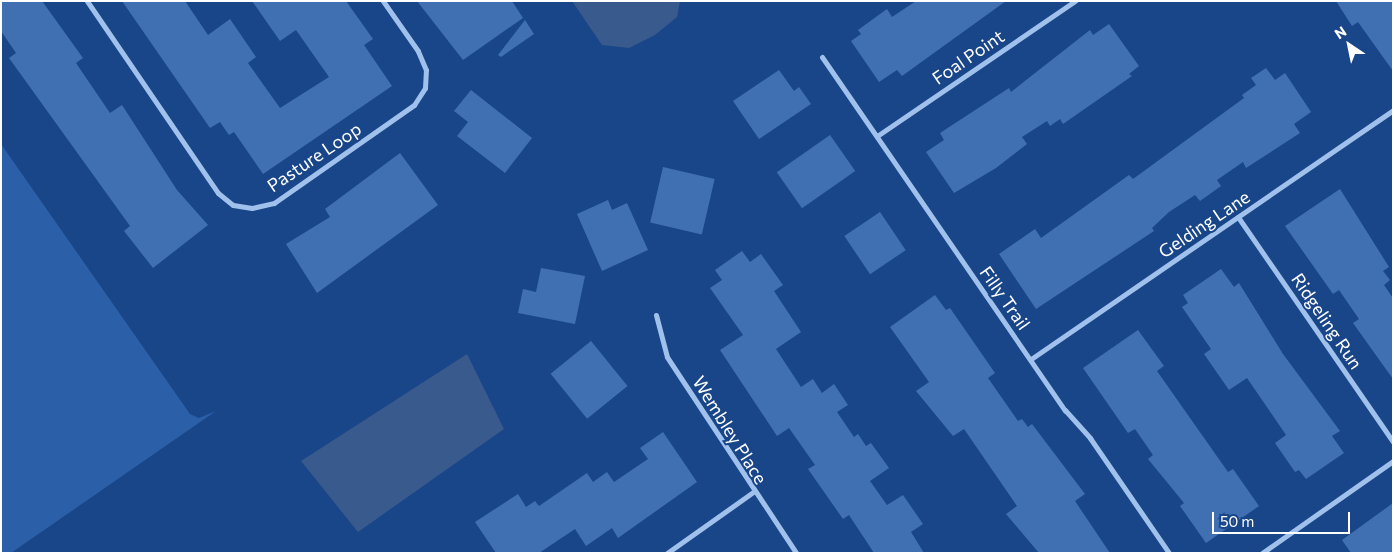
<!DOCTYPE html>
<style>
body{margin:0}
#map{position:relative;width:1394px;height:554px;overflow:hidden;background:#194689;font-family:Commissioner,sans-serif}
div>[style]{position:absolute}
.green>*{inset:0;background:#2b5fa8}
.water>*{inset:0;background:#395a8c}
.building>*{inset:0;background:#4170b2;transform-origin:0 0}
.street>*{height:5px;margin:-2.5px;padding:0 2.5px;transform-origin:2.5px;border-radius:2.5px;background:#a1c1ed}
span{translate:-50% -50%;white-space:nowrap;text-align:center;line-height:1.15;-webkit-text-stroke:4px #194689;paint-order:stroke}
.street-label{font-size:18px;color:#fff}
.frame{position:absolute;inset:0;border:2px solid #fff;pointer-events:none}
.north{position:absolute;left:1324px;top:20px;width:50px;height:50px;-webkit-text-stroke:4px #194689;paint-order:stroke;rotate:326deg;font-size:14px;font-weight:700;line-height:20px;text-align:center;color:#fff}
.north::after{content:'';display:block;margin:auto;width:18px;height:22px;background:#fff;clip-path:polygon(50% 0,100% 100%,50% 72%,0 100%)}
.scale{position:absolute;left:1212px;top:512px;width:138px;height:22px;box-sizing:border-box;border:2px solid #fff;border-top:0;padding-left:6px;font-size:15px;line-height:18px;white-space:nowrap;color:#fff;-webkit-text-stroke:4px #194689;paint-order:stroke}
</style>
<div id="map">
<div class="green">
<i style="clip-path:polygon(1px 144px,190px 414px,199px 418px,216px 411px,11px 553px,1px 553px)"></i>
</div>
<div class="water">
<i style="clip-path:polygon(572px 1px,680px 1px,677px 17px,655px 35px,629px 48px,602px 45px)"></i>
<i style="clip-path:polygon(467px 354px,504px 429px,358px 532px,301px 461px)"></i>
</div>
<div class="building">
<i style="clip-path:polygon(1px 1px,42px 1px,83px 58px,76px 63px,110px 113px,122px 105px,177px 190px,208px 225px,153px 268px,124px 231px,130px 226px,9px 58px,16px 53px,1px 31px)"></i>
<i style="clip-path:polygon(122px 1px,185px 1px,208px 35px,230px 19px,256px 57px,248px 63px,280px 108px,329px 77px,296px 30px,280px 41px,252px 1px,346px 1px,373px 39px,364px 45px,392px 86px,263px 174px,234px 132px,229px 135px,220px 122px,210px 128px)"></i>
<i style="clip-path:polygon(417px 1px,512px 1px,523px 18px,463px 60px)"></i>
<i style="clip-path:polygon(916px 1px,1006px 1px,902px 76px,897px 70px,879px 82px,851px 41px,861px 34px,858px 30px,887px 9px,892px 17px)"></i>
<i style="clip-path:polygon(1336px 1px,1393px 1px,1393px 71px,1358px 22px,1352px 26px)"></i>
<i style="clip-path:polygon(525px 20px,534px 34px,501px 57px,498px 55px)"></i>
<i style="clip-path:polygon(1109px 24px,1139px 66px,1129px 74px,1132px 76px,1063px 124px,1060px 119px,1050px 126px,1047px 121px,1022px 137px,1027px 144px,996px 168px,954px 193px,926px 152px,944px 140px,940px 133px,1009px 88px,1011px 92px,1090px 30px,1093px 35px)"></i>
<i style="clip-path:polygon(1266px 68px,1275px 80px,1285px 73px,1311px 112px,1294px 124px,1300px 133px,1246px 168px,1243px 162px,1217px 180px,1221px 186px,1200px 201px,1195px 195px,1169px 212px,1152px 228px,1154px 231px,1036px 309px,999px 254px,1035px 229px,1041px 238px,1129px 175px,1133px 179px,1244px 98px,1242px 95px,1256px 85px,1251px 78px)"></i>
<i style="clip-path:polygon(779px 70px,794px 91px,799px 87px,811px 104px,759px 139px,733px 101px)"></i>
<i style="clip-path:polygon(471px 90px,532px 138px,505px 173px,457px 136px,468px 122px,454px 111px)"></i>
<i style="left:830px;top:135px;width:44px;height:65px;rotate:55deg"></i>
<i style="clip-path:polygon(400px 153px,438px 205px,317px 293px,286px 244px,330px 217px,325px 209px)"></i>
<i style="left:663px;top:167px;width:53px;height:57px;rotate:13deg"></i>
<i style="clip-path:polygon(1340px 189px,1389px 267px,1383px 271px,1390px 280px,1384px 285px,1393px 298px,1393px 379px,1353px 323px,1359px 319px,1339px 290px,1333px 294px,1285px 226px)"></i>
<i style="clip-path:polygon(608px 200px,612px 210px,627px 203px,648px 250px,602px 271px,577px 214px)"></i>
<i style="left:880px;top:212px;width:46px;height:43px;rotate:56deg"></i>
<i style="clip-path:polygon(742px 251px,750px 262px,761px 254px,783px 285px,774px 291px,801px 332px,776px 349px,801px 387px,813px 379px,822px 393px,834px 384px,848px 405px,837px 412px,854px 437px,858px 434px,866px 446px,871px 443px,889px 468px,870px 481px,887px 505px,903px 495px,923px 524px,911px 532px,924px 553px,874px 553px,849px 515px,843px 519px,808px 469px,815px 465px,789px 428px,777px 436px,720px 350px,743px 335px,710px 288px,722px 280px,715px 270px)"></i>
<i style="clip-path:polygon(541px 268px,585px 276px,575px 324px,518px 313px,523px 289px,536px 292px)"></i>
<i style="clip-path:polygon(1221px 269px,1234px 287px,1239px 283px,1283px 354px,1340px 431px,1332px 436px,1344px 453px,1306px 479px,1299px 470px,1295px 472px,1275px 443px,1286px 435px,1247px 378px,1229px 390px,1204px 354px,1211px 349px,1182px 307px,1188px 303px,1183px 295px)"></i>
<i style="clip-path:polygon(935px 295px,946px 310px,950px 308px,995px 373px,988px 378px,1018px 421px,1022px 419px,1028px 427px,1032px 424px,1085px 494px,1075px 501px,1110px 553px,1039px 553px,1006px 514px,1017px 506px,964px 429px,953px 436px,916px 391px,929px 382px,890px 327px)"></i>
<i style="clip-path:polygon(1138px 330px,1164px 366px,1157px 371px,1228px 472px,1233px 469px,1259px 506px,1206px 543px,1180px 506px,1184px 503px,1148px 459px,1153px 455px,1135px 429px,1128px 433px,1083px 368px)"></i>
<i style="left:591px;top:341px;width:58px;height:52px;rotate:51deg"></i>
<i style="clip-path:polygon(663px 432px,697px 482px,618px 538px,612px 528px,586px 546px,575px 529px,539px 553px,496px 553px,475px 522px,518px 494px,526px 507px,535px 501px,539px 506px,587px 473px,593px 482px,607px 472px,614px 482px,648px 459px,640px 448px)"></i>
<i style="clip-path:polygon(1393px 503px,1393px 553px,1351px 553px,1342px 540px)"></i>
</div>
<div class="street">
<i style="left:87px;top:1px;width:232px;rotate:55.7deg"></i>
<i style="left:218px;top:193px;width:19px;rotate:39deg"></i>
<i style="left:233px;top:205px;width:19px;rotate:9deg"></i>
<i style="left:252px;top:208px;width:23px;rotate:-13deg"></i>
<i style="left:274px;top:203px;width:171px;rotate:-35deg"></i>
<i style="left:414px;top:105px;width:20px;rotate:-57deg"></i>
<i style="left:425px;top:88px;width:18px;rotate:-87deg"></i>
<i style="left:426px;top:70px;width:21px;rotate:-113deg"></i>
<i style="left:418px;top:51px;width:61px;rotate:-125deg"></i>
<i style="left:822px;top:57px;width:429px;rotate:55.5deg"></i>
<i style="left:1065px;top:410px;width:38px;rotate:48deg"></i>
<i style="left:1090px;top:438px;width:140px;rotate:55.5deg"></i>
<i style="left:877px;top:136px;width:240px;rotate:-34.3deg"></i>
<i style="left:1238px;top:217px;width:273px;rotate:55.4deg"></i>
<i style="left:656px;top:315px;width:43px;rotate:75.3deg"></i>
<i style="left:667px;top:357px;width:235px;rotate:56.6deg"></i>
<i style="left:1031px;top:359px;width:439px;rotate:-34.5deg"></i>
<i style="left:667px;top:553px;width:105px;rotate:-35.3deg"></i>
<i style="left:1262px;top:553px;width:160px;rotate:-35.1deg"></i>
</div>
<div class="street-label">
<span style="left:968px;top:57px;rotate:-34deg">Foal Point</span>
<span style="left:314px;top:157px;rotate:-34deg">Pasture Loop</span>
<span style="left:1204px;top:224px;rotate:-34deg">Gelding Lane</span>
<span style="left:1005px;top:298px;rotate:55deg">Filly Trail</span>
<span style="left:1327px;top:321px;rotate:56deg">Ridgeling Run</span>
<span style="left:730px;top:430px;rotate:58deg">Wembley Place</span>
</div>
<div class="frame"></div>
<div class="north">N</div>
<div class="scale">50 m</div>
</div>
